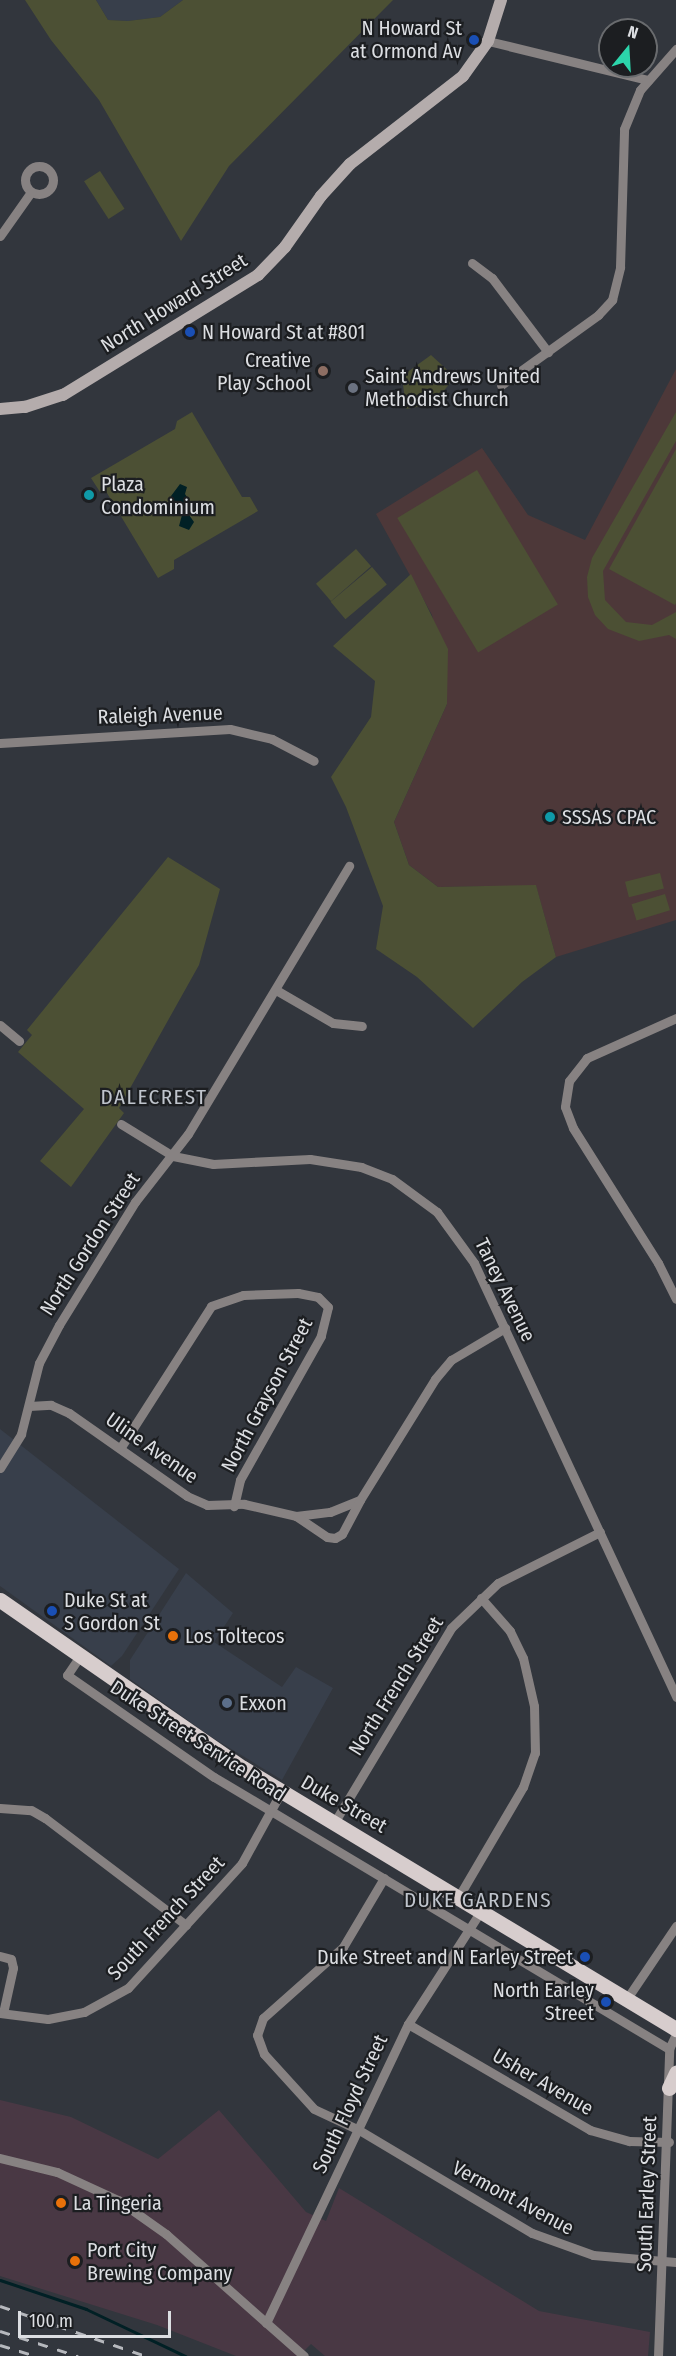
<!DOCTYPE html>
<style>
body{margin:0}
#map{position:relative;width:676px;height:2356px;overflow:hidden;background:#32363d;font-family:"Fira Sans Condensed",sans-serif}
div>[style]{position:absolute}
.built>*{inset:0;background:#383f4b}
.industrial>*{inset:0;background:#493844}
.education>*{inset:0;background:#4d3839}
.green>*{inset:0;background:#4c5034;transform-origin:0 0}
.water>*{inset:0;background:#012025}
.stream>*{height:3px;margin:-1.5px;padding:0 1.5px;transform-origin:1.5px;border-radius:1.5px;background:#012025}
.street>*{height:9px;margin:-4.5px;padding:0 4.5px;transform-origin:4.5px;border-radius:4.5px;background:#878282}
.street>.ring{margin:-4.5px;padding:0;box-sizing:content-box;background:none;border:9px solid #878282;border-radius:50%}
.secondary>*{height:12px;margin:-6px;padding:0 6px;transform-origin:6px;border-radius:6px;background:#b4acac}
.primary>*{height:15px;margin:-7.5px;padding:0 7.5px;transform-origin:7.5px;border-radius:7.5px;background:#d7cdcd}
.rail>*{height:3px;margin-top:-1.5px;transform-origin:0;background:repeating-linear-gradient(90deg,#b6b8bd 0 10px,transparent 0 20px)}
.dots>*{width:16px;height:16px;translate:-50% -50%;box-sizing:border-box;border:3px solid #1c1e21;border-radius:50%}
span{translate:-50% -50%;white-space:nowrap;text-align:center;line-height:1.15;-webkit-text-stroke:4.5px #1c1e21;paint-order:stroke}
.poi-label{font-size:20px;color:#dcdee2}
.right{translate:-100% -50%;text-align:right}
.left{translate:0 -50%;text-align:left}
.street-label{font-size:20px;color:#dcdee2}
.neighbourhood-label{font-size:21px;color:#bfc4cc;letter-spacing:1.5px}
.north{position:absolute;left:598px;top:18px;width:60px;height:60px;box-sizing:border-box;background:#1c1e21;border:2px solid #696b6e;border-radius:50%;rotate:18deg;font-size:16px;font-weight:700;line-height:24px;text-align:center;color:#dcdee2}
.north::after{content:'';display:block;margin:auto;width:21px;height:27px;background:#2cd5ab;clip-path:polygon(50% 0,100% 100%,50% 72%,0 100%)}
.scale{position:absolute;left:18px;top:2311px;width:153px;height:27px;box-sizing:border-box;border:3px solid #dcdee2;border-top:0;padding-left:8px;font-size:18px;line-height:21px;white-space:nowrap;color:#dcdee2;-webkit-text-stroke:4px #1c1e21;paint-order:stroke}
</style>
<div id="map">
<div class="built">
<i style="clip-path:polygon(96px 0,183px 0,160px 17px,128px 21px,108px 20px)"></i>
<i style="clip-path:polygon(0 1429px,179px 1569px,122px 1656px,111px 1666px,0 1586px)"></i>
<i style="clip-path:polygon(186px 1573px,233px 1613px,214px 1642px,282px 1687px,296px 1667px,333px 1688px,282px 1780px,210px 1736px,130px 1679px,130px 1660px)"></i>
</div>
<div class="industrial">
<i style="clip-path:polygon(0 2100px,71px 2117px,158px 2159px,219px 2110px,306px 2212px,326px 2221px,339px 2188px,539px 2311px,650px 2332px,648px 2356px,325px 2356px,311px 2344px,299px 2356px,236px 2356px,157px 2325px,0 2276px)"></i>
</div>
<div class="education">
<i style="clip-path:polygon(676px 369px,676px 920px,556px 957px,536px 886px,438px 887px,409px 865px,394px 822px,447px 704px,432px 615px,376px 514px,482px 448px,528px 515px,585px 540px)"></i>
</div>
<div class="green">
<i style="clip-path:polygon(25px 0,96px 0,108px 20px,128px 21px,160px 17px,183px 0,393px 0,229px 166px,181px 241px,99px 100px,51px 40px)"></i>
<i style="left:100px;top:171px;width:45px;height:19px;rotate:57deg"></i>
<i style="clip-path:polygon(431px 355px,455px 377px,433px 404px,406px 409px,402px 376px)"></i>
<i style="clip-path:polygon(192px 412px,242px 497px,250px 497px,258px 511px,174px 560px,174px 569px,158px 578px,107px 493px,100px 492px,91px 478px,175px 429px,177px 421px)"></i>
<i style="clip-path:polygon(676px 412px,676px 441px,603px 571px,605px 600px,626px 622px,652px 625px,676px 612px,676px 639px,669px 635px,639px 641px,608px 629px,595px 615px,588px 597px,587px 577px,592px 558px)"></i>
<i style="clip-path:polygon(676px 449px,676px 603px,675px 605px,609px 569px)"></i>
<i style="left:477px;top:470px;width:157px;height:93px;rotate:59deg"></i>
<i style="left:356px;top:549px;width:23px;height:53px;rotate:49deg"></i>
<i style="left:372px;top:567px;width:23px;height:54px;rotate:50deg"></i>
<i style="clip-path:polygon(411px 574px,448px 649px,447px 704px,394px 822px,409px 865px,438px 887px,536px 885px,556px 957px,522px 982px,473px 1028px,417px 977px,376px 949px,383px 906px,346px 807px,331px 777px,371px 717px,375px 681px,333px 646px)"></i>
<i style="clip-path:polygon(168px 857px,220px 889px,199px 965px,119px 1108px,124px 1113px,71px 1187px,40px 1161px,84px 1109px,18px 1052px,32px 1035px,27px 1030px)"></i>
<i style="left:660px;top:873px;width:16px;height:36px;rotate:76deg"></i>
<i style="left:665px;top:894px;width:17px;height:35px;rotate:73deg"></i>
</div>
<div class="water">
<i style="clip-path:polygon(180px 484px,187px 487px,185px 494px,194px 508px,187px 512px,194px 522px,189px 530px,179px 526px,182px 515px,171px 496px)"></i>
</div>
<div class="stream">
<i style="left:0;top:2280px;width:91px;rotate:18.6deg"></i>
<i style="left:86px;top:2309px;width:110px;rotate:25.4deg"></i>
</div>
<div class="street">
<i style="left:488px;top:41px;width:165px;rotate:13.7deg"></i>
<i class="ring" style="left:25px;top:166px;width:19px;height:19px"></i>
<i style="left:0;top:236px;width:54px;rotate:-54.8deg"></i>
<i style="left:472px;top:263px;width:25px;rotate:37deg"></i>
<i style="left:492px;top:278px;width:93px;rotate:52.9deg"></i>
<i style="left:501px;top:385px;width:120px;rotate:-35.8deg"></i>
<i style="left:598px;top:315px;width:21px;rotate:-47deg"></i>
<i style="left:612px;top:300px;width:34px;rotate:-76deg"></i>
<i style="left:620px;top:267px;width:138px;rotate:-88.3deg"></i>
<i style="left:624px;top:129px;width:42px;rotate:-67.7deg"></i>
<i style="left:640px;top:90px;width:55px;rotate:-48.7deg"></i>
<i style="left:0;top:743px;width:230px;rotate:-3.5deg"></i>
<i style="left:230px;top:729px;width:43px;rotate:13.4deg"></i>
<i style="left:272px;top:739px;width:47px;rotate:27.6deg"></i>
<i style="left:276px;top:990px;width:66px;rotate:30.1deg"></i>
<i style="left:333px;top:1023px;width:29px;rotate:6deg"></i>
<i style="left:676px;top:1018px;width:98px;rotate:155.8deg"></i>
<i style="left:587px;top:1058px;width:29px;rotate:128deg"></i>
<i style="left:569px;top:1081px;width:26px;rotate:99deg"></i>
<i style="left:565px;top:1107px;width:22px;rotate:69deg"></i>
<i style="left:573px;top:1128px;width:160px;rotate:57.8deg"></i>
<i style="left:658px;top:1263px;width:40px;rotate:63.4deg"></i>
<i style="left:0;top:1025px;width:25px;rotate:40deg"></i>
<i style="left:121px;top:1124px;width:61px;rotate:31.6deg"></i>
<i style="left:173px;top:1156px;width:41px;rotate:11.3deg"></i>
<i style="left:213px;top:1164px;width:97px;rotate:-3deg"></i>
<i style="left:310px;top:1159px;width:52px;rotate:8.9deg"></i>
<i style="left:361px;top:1167px;width:33px;rotate:21deg"></i>
<i style="left:392px;top:1179px;width:56px;rotate:36.3deg"></i>
<i style="left:437px;top:1212px;width:63px;rotate:54deg"></i>
<i style="left:474px;top:1263px;width:479px;rotate:65deg"></i>
<i style="left:29px;top:1406px;width:22px;rotate:-3deg"></i>
<i style="left:51px;top:1405px;width:20px;rotate:24deg"></i>
<i style="left:69px;top:1413px;width:144px;rotate:35.1deg"></i>
<i style="left:187px;top:1496px;width:22px;rotate:24deg"></i>
<i style="left:207px;top:1505px;width:37px;rotate:-2deg"></i>
<i style="left:244px;top:1504px;width:53px;rotate:13deg"></i>
<i style="left:296px;top:1516px;width:34px;rotate:-7deg"></i>
<i style="left:330px;top:1512px;width:32px;rotate:-22deg"></i>
<i style="left:360px;top:1500px;width:142px;rotate:-58.2deg"></i>
<i style="left:435px;top:1379px;width:25px;rotate:-50deg"></i>
<i style="left:451px;top:1360px;width:63px;rotate:-30.7deg"></i>
<i style="left:121px;top:1447px;width:167px;rotate:-57.4deg"></i>
<i style="left:211px;top:1306px;width:34px;rotate:-19deg"></i>
<i style="left:243px;top:1295px;width:55px;rotate:-2.1deg"></i>
<i style="left:298px;top:1293px;width:20px;rotate:11deg"></i>
<i style="left:318px;top:1297px;width:14px;rotate:45deg"></i>
<i style="left:328px;top:1307px;width:30px;rotate:104deg"></i>
<i style="left:321px;top:1336px;width:165px;rotate:119.4deg"></i>
<i style="left:240px;top:1480px;width:27px;rotate:103deg"></i>
<i style="left:0;top:1468px;width:40px;rotate:-58deg"></i>
<i style="left:21px;top:1434px;width:73px;rotate:-75.8deg"></i>
<i style="left:39px;top:1363px;width:43px;rotate:-62.2deg"></i>
<i style="left:59px;top:1325px;width:145px;rotate:-58.3deg"></i>
<i style="left:135px;top:1202px;width:86px;rotate:-52.1deg"></i>
<i style="left:188px;top:1134px;width:313px;rotate:-59deg"></i>
<i style="left:296px;top:1516px;width:37px;rotate:34deg"></i>
<i style="left:327px;top:1537px;width:8px;rotate:7deg"></i>
<i style="left:335px;top:1538px;width:8px;rotate:-30deg"></i>
<i style="left:342px;top:1534px;width:38px;rotate:-62deg"></i>
<i style="left:80px;top:1656px;width:23px;rotate:124deg"></i>
<i style="left:67px;top:1675px;width:179px;rotate:34.8deg"></i>
<i style="left:214px;top:1777px;width:530px;rotate:30.87deg"></i>
<i style="left:0;top:1808px;width:31px;rotate:4deg"></i>
<i style="left:31px;top:1810px;width:16px;rotate:30deg"></i>
<i style="left:45px;top:1818px;width:177px;rotate:37.2deg"></i>
<i style="left:334px;top:1823px;width:227px;rotate:-59deg"></i>
<i style="left:451px;top:1628px;width:65px;rotate:-43.8deg"></i>
<i style="left:498px;top:1583px;width:114px;rotate:-26.6deg"></i>
<i style="left:384px;top:1878px;width:80px;rotate:120.7deg"></i>
<i style="left:343px;top:1947px;width:107px;rotate:138.4deg"></i>
<i style="left:263px;top:2018px;width:18px;rotate:109deg"></i>
<i style="left:257px;top:2035px;width:20px;rotate:70deg"></i>
<i style="left:264px;top:2054px;width:74px;rotate:47.7deg"></i>
<i style="left:314px;top:2109px;width:50px;rotate:25deg"></i>
<i style="left:359px;top:2130px;width:201px;rotate:30.8deg"></i>
<i style="left:532px;top:2233px;width:65px;rotate:19.8deg"></i>
<i style="left:593px;top:2255px;width:83px;rotate:4.8deg"></i>
<i style="left:459px;top:1896px;width:126px;rotate:-59.6deg"></i>
<i style="left:523px;top:1787px;width:36px;rotate:-71deg"></i>
<i style="left:535px;top:1753px;width:47px;rotate:-91.2deg"></i>
<i style="left:534px;top:1706px;width:49px;rotate:-102.9deg"></i>
<i style="left:523px;top:1658px;width:30px;rotate:-116deg"></i>
<i style="left:510px;top:1631px;width:44px;rotate:-131.3deg"></i>
<i style="left:0;top:1956px;width:11px;rotate:15deg"></i>
<i style="left:11px;top:1959px;width:9px;rotate:77deg"></i>
<i style="left:13px;top:1968px;width:46px;rotate:102.5deg"></i>
<i style="left:628px;top:1997px;width:86px;rotate:-55.9deg"></i>
<i style="left:0;top:2013px;width:48px;rotate:7.1deg"></i>
<i style="left:48px;top:2019px;width:37px;rotate:-11deg"></i>
<i style="left:84px;top:2012px;width:50px;rotate:-28.6deg"></i>
<i style="left:128px;top:1988px;width:169px;rotate:-47.6deg"></i>
<i style="left:242px;top:1863px;width:81px;rotate:-61.2deg"></i>
<i style="left:408px;top:2024px;width:211px;rotate:30.2deg"></i>
<i style="left:590px;top:2130px;width:41px;rotate:15.8deg"></i>
<i style="left:629px;top:2141px;width:40px;rotate:1.4deg"></i>
<i style="left:0;top:2158px;width:59px;rotate:13.8deg"></i>
<i style="left:57px;top:2172px;width:67px;rotate:24.7deg"></i>
<i style="left:118px;top:2200px;width:59px;rotate:35.3deg"></i>
<i style="left:166px;top:2234px;width:184px;rotate:41.5deg"></i>
<i style="left:266px;top:2323px;width:331px;rotate:-64.6deg"></i>
<i style="left:408px;top:2024px;width:137px;rotate:-57.2deg"></i>
<i style="left:658px;top:2356px;width:307px;rotate:-87.9deg"></i>
<i style="left:669px;top:2049px;width:17px;rotate:-65deg"></i>
</div>
<div class="secondary">
<i style="left:0;top:409px;width:25px;rotate:-5deg"></i>
<i style="left:25px;top:407px;width:40px;rotate:-18deg"></i>
<i style="left:63px;top:395px;width:229px;rotate:-31.6deg"></i>
<i style="left:258px;top:275px;width:39px;rotate:-46deg"></i>
<i style="left:285px;top:247px;width:62px;rotate:-54.8deg"></i>
<i style="left:321px;top:196px;width:43px;rotate:-47.8deg"></i>
<i style="left:350px;top:164px;width:143px;rotate:-37.9deg"></i>
<i style="left:463px;top:76px;width:43px;rotate:-54.5deg"></i>
<i style="left:488px;top:41px;width:43px;rotate:-72.4deg"></i>
</div>
<div class="primary">
<i style="left:0;top:1600px;width:295px;rotate:34.7deg"></i>
<i style="left:243px;top:1768px;width:506px;rotate:31.08deg"></i>
<i style="left:669px;top:2088px;width:17px;rotate:-65deg"></i>
</div>
<div class="rail">
<i style="left:0;top:2306px;width:154px;rotate:18.9deg"></i>
<i style="left:0;top:2331px;width:82px;rotate:17.8deg"></i>
<i style="left:0;top:2345px;width:39px;rotate:17deg"></i>
</div>
<div class="dots">
<i style="left:474px;top:40px;background:#1a4fb4"></i>
<i style="left:190px;top:332px;background:#1a4fb4"></i>
<i style="left:323px;top:371px;background:#8d6e63"></i>
<i style="left:353px;top:388px;background:#6b7280"></i>
<i style="left:89px;top:495px;background:#0f9aa8"></i>
<i style="left:550px;top:817px;background:#0f9aa8"></i>
<i style="left:52px;top:1611px;background:#1a4fb4"></i>
<i style="left:173px;top:1636px;background:#e8710a"></i>
<i style="left:227px;top:1703px;background:#5c6f8a"></i>
<i style="left:585px;top:1957px;background:#1a4fb4"></i>
<i style="left:606px;top:2002px;background:#1a4fb4"></i>
<i style="left:61px;top:2203px;background:#e8710a"></i>
<i style="left:75px;top:2261px;background:#e8710a"></i>
</div>
<div class="poi-label">
<span class="right" style="left:462px;top:40px">N Howard St<br>at Ormond Av</span>
<span class="left" style="left:202px;top:332px">N Howard St at #801</span>
<span class="right" style="left:311px;top:372px">Creative<br>Play School</span>
<span class="left" style="left:365px;top:388px">Saint Andrews United<br>Methodist Church</span>
<span class="left" style="left:101px;top:496px">Plaza<br>Condominium</span>
<span class="left" style="left:562px;top:817px">SSSAS CPAC</span>
<span class="left" style="left:64px;top:1612px">Duke St at<br>S Gordon St</span>
<span class="left" style="left:185px;top:1636px">Los Toltecos</span>
<span class="left" style="left:239px;top:1703px">Exxon</span>
<span class="right" style="left:573px;top:1957px">Duke Street and N Earley Street</span>
<span class="right" style="left:594px;top:2002px">North Earley<br>Street</span>
<span class="left" style="left:73px;top:2203px">La Tingeria</span>
<span class="left" style="left:87px;top:2262px">Port City<br>Brewing Company</span>
</div>
<div class="street-label">
<span style="left:174px;top:303px;rotate:-32deg">North Howard Street</span>
<span style="left:160px;top:715px;rotate:-2deg">Raleigh Avenue</span>
<span style="left:90px;top:1244px;rotate:-57deg">North Gordon Street</span>
<span style="left:505px;top:1290px;rotate:64deg">Taney Avenue</span>
<span style="left:267px;top:1395px;rotate:-62deg">North Grayson Street</span>
<span style="left:152px;top:1448px;rotate:35deg">Uline Avenue</span>
<span style="left:396px;top:1686px;rotate:-58deg">North French Street</span>
<span style="left:198px;top:1741px;rotate:33deg">Duke Street Service Road</span>
<span style="left:344px;top:1804px;rotate:30deg">Duke Street</span>
<span style="left:166px;top:1918px;rotate:-47deg">South French Street</span>
<span style="left:543px;top:2082px;rotate:30deg">Usher Avenue</span>
<span style="left:350px;top:2104px;rotate:-65deg">South Floyd Street</span>
<span style="left:647px;top:2194px;rotate:-88deg">South Earley Street</span>
<span style="left:513px;top:2198px;rotate:28deg">Vermont Avenue</span>
</div>
<div class="neighbourhood-label">
<span style="left:154px;top:1097px">DALECREST</span>
<span style="left:478px;top:1900px">DUKE GARDENS</span>
</div>
<div class="north">N</div>
<div class="scale">100 m</div>
</div>
